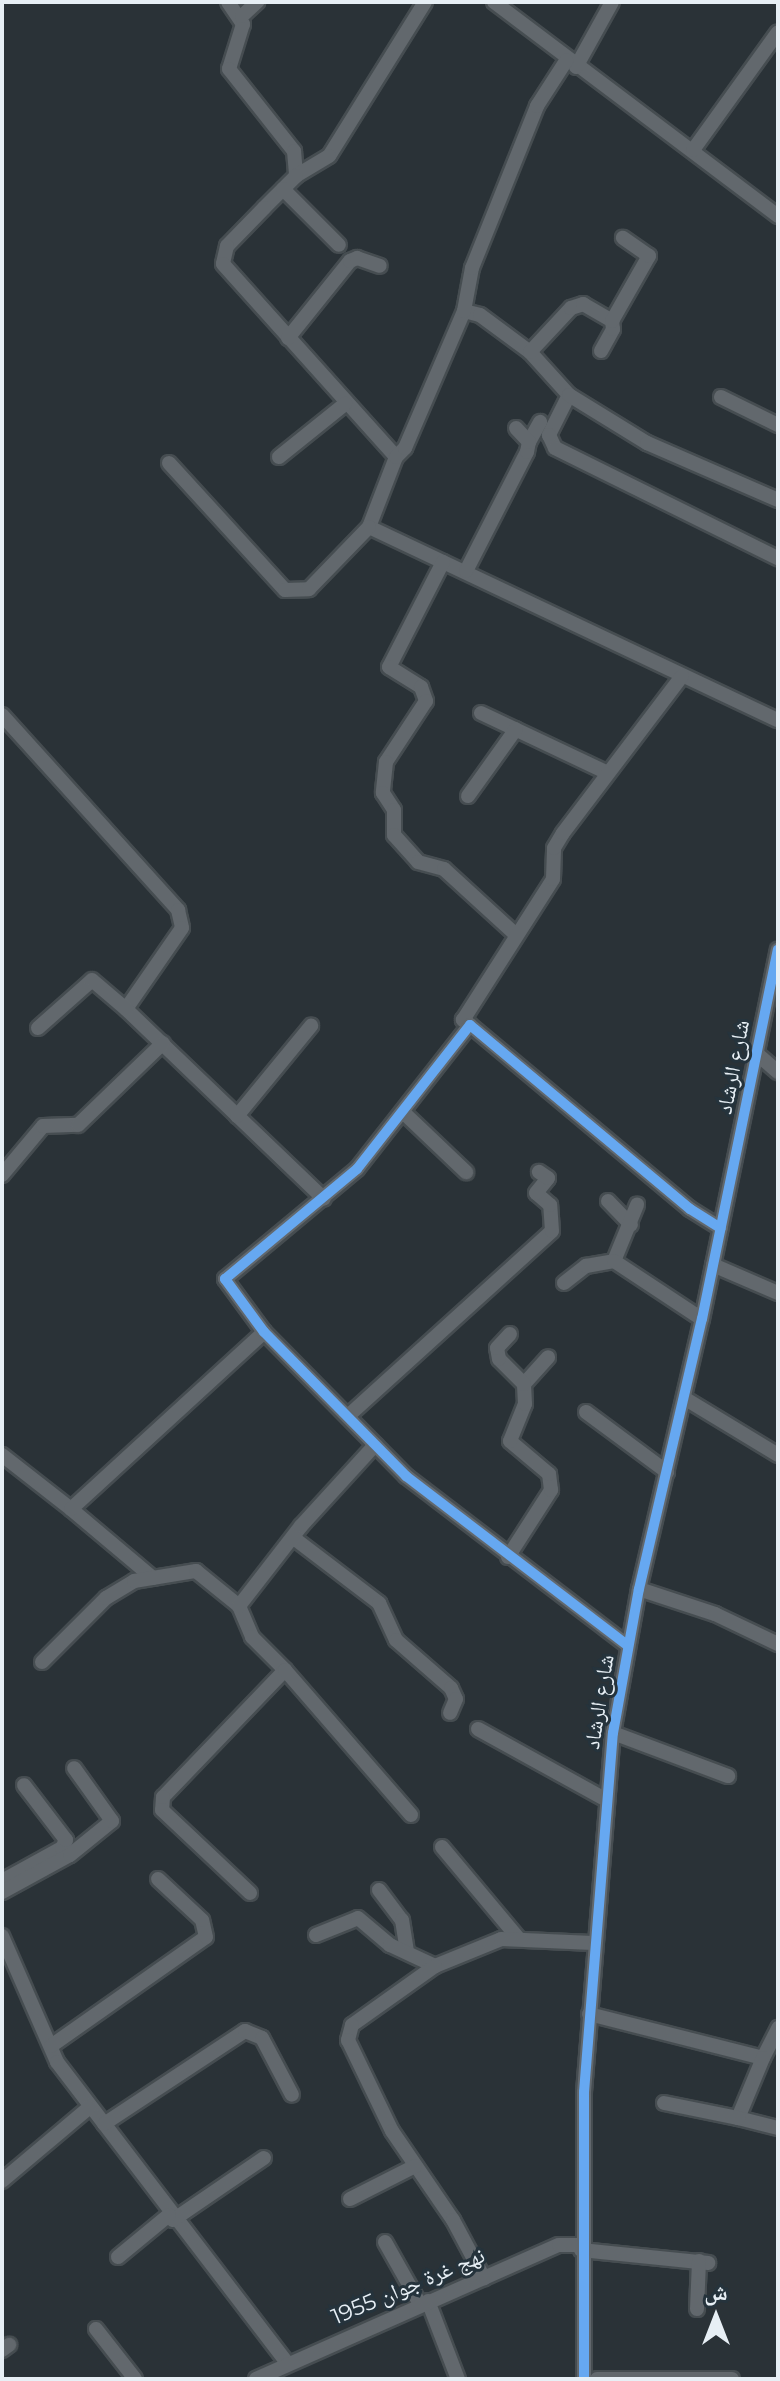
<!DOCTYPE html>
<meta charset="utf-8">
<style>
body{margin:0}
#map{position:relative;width:780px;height:2381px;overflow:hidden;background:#2a3237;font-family:Montserrat,"Noto Naskh Arabic",sans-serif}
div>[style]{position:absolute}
.roads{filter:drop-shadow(2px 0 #464d51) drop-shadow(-2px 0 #464d51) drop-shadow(0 2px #464d51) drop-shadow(0 -2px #464d51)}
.minor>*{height:14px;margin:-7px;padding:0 7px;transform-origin:7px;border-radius:7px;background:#62686d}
.cycleway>*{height:10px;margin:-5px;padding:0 5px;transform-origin:5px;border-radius:5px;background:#66a8f1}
span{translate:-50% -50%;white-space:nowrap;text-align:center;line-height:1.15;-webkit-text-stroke:6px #25333c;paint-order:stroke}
.street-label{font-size:22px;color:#e7eff5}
.frame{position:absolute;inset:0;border:4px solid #e7eff5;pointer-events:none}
.north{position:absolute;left:676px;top:2277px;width:80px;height:80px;-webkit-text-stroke:6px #25333c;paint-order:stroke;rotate:0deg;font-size:22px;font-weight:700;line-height:32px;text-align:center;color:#e7eff5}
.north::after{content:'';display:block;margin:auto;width:28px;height:36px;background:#e7eff5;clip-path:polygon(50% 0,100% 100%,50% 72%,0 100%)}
</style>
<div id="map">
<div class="roads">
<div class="minor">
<i style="left:228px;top:2px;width:27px;rotate:56deg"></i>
<i style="left:243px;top:24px;width:47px;rotate:107.3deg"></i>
<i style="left:229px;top:69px;width:105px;rotate:51.6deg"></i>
<i style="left:294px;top:151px;width:25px;rotate:85deg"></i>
<i style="left:425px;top:2px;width:181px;rotate:121.9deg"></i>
<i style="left:329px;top:156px;width:39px;rotate:149deg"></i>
<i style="left:296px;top:176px;width:45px;rotate:135deg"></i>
<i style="left:264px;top:208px;width:53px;rotate:134.2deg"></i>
<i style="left:227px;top:246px;width:18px;rotate:103deg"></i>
<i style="left:223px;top:264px;width:259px;rotate:48.1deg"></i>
<i style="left:396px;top:457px;width:75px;rotate:111.1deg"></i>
<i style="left:369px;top:527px;width:452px;rotate:25.3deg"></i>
<i style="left:494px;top:2px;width:356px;rotate:37deg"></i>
<i style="left:242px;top:16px;width:21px;rotate:-43deg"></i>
<i style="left:576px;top:67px;width:74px;rotate:-61deg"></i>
<i style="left:693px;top:150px;width:145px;rotate:-54.2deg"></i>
<i style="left:283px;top:189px;width:79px;rotate:45deg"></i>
<i style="left:464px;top:311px;width:16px;rotate:14deg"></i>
<i style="left:480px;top:315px;width:62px;rotate:36.5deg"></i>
<i style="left:530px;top:352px;width:58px;rotate:47.8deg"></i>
<i style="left:569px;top:395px;width:45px;rotate:116.6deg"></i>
<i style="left:549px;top:435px;width:14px;rotate:65deg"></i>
<i style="left:555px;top:448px;width:249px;rotate:26.3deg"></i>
<i style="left:288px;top:338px;width:99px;rotate:-51.2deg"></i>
<i style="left:350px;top:261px;width:8px;rotate:-23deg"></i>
<i style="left:357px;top:258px;width:24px;rotate:19deg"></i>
<i style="left:601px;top:351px;width:25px;rotate:-61deg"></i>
<i style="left:613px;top:329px;width:8px;rotate:-97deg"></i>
<i style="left:530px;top:352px;width:60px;rotate:-47deg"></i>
<i style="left:571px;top:308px;width:13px;rotate:-18deg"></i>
<i style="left:583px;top:304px;width:34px;rotate:30deg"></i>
<i style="left:612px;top:321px;width:75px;rotate:-60.4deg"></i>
<i style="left:649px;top:256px;width:32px;rotate:-145deg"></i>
<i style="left:569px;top:395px;width:92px;rotate:31.6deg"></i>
<i style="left:647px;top:443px;width:143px;rotate:23.5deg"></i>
<i style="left:721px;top:397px;width:64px;rotate:26.2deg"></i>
<i style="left:529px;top:442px;width:23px;rotate:-61deg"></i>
<i style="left:279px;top:457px;width:85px;rotate:-38.8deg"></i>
<i style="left:396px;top:457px;width:13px;rotate:-45deg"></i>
<i style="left:405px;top:448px;width:149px;rotate:-66.7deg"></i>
<i style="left:464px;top:311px;width:44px;rotate:-79.5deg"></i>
<i style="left:472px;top:268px;width:175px;rotate:-68.1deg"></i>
<i style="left:537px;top:106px;width:54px;rotate:-57.2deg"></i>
<i style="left:169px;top:463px;width:172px;rotate:47.6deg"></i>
<i style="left:285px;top:590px;width:24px;rotate:-2deg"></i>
<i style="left:309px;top:589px;width:86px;rotate:-45.9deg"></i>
<i style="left:443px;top:562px;width:118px;rotate:117.2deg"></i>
<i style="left:389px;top:667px;width:38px;rotate:32deg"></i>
<i style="left:421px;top:687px;width:15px;rotate:70deg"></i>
<i style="left:426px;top:701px;width:73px;rotate:123.3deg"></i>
<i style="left:386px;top:762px;width:31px;rotate:96deg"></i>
<i style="left:383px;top:793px;width:20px;rotate:57deg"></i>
<i style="left:394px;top:810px;width:25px;rotate:90deg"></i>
<i style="left:394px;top:835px;width:36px;rotate:48deg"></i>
<i style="left:418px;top:862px;width:27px;rotate:15deg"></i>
<i style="left:444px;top:869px;width:98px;rotate:42.5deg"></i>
<i style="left:466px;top:571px;width:134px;rotate:-62.9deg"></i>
<i style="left:527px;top:452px;width:10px;rotate:-79deg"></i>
<i style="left:529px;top:442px;width:19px;rotate:-133deg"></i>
<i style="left:481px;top:713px;width:140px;rotate:25.3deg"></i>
<i style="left:2px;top:715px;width:263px;rotate:47.9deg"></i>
<i style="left:178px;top:910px;width:18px;rotate:77deg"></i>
<i style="left:182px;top:928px;width:98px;rotate:124.7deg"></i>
<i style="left:126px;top:1009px;width:274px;rotate:43.8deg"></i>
<i style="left:468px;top:796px;width:82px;rotate:-54.4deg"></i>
<i style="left:470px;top:1025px;width:9px;rotate:-144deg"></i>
<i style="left:463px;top:1020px;width:167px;rotate:-57.4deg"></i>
<i style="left:553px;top:879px;width:31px;rotate:-88deg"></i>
<i style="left:554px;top:848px;width:17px;rotate:-59deg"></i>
<i style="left:563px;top:833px;width:197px;rotate:-52.8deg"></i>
<i style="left:38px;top:1028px;width:72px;rotate:-41.6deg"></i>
<i style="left:92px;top:980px;width:45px;rotate:40.5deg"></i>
<i style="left:756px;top:1053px;width:29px;rotate:41deg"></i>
<i style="left:404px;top:1113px;width:86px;rotate:43.6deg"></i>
<i style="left:237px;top:1116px;width:117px;rotate:-50.6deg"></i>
<i style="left:2px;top:1175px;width:64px;rotate:-50.1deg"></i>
<i style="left:43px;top:1126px;width:35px;rotate:-2deg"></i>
<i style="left:78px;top:1125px;width:118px;rotate:-44deg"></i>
<i style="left:608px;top:1201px;width:33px;rotate:46deg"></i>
<i style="left:614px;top:1261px;width:61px;rotate:-67.7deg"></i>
<i style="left:713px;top:1265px;width:71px;rotate:23.3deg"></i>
<i style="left:564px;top:1283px;width:28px;rotate:-38deg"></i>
<i style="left:586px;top:1266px;width:28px;rotate:-10deg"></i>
<i style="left:614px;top:1261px;width:105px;rotate:33.4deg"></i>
<i style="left:524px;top:1384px;width:36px;rotate:-48deg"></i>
<i style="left:684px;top:1398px;width:110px;rotate:31.2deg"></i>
<i style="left:586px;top:1412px;width:101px;rotate:36.5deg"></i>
<i style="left:348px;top:1416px;width:275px;rotate:-42.2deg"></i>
<i style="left:552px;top:1231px;width:26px;rotate:-94deg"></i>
<i style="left:550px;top:1205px;width:18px;rotate:-139deg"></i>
<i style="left:536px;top:1193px;width:19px;rotate:-51deg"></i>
<i style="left:548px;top:1178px;width:11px;rotate:-146deg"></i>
<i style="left:2px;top:1455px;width:88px;rotate:38deg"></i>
<i style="left:295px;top:1539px;width:106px;rotate:37.3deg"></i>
<i style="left:379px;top:1603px;width:41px;rotate:65.3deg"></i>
<i style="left:396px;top:1640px;width:73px;rotate:41.1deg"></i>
<i style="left:451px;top:1688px;width:12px;rotate:66deg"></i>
<i style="left:456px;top:1699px;width:15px;rotate:113deg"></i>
<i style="left:508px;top:1557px;width:80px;rotate:-57.3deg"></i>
<i style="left:551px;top:1490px;width:16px;rotate:-97deg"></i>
<i style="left:549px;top:1474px;width:51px;rotate:-139.8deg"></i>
<i style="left:510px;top:1441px;width:40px;rotate:-68deg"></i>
<i style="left:525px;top:1404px;width:20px;rotate:-93deg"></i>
<i style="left:524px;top:1384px;width:35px;rotate:-135deg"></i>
<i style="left:499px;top:1359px;width:11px;rotate:-100deg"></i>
<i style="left:497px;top:1348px;width:19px;rotate:-47deg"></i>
<i style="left:153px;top:1578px;width:107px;rotate:-139.9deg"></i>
<i style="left:71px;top:1509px;width:262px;rotate:-42.5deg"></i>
<i style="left:639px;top:1589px;width:80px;rotate:18.2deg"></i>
<i style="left:715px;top:1614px;width:70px;rotate:25.5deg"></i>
<i style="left:239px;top:1606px;width:34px;rotate:67deg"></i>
<i style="left:252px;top:1637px;width:47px;rotate:45deg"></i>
<i style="left:285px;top:1670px;width:176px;rotate:133.8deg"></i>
<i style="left:163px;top:1797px;width:13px;rotate:94deg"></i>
<i style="left:162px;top:1810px;width:121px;rotate:43.3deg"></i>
<i style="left:627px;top:1645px;width:278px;rotate:-142.6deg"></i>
<i style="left:406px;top:1476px;width:202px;rotate:-134.6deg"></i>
<i style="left:264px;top:1332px;width:66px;rotate:-126.3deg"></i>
<i style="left:225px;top:1279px;width:172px;rotate:-39.8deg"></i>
<i style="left:357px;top:1169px;width:183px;rotate:-51.9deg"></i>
<i style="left:470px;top:1025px;width:287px;rotate:39.9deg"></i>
<i style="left:690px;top:1209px;width:36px;rotate:32deg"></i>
<i style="left:42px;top:1662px;width:91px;rotate:-45deg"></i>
<i style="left:106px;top:1598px;width:33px;rotate:-31deg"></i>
<i style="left:134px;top:1581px;width:63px;rotate:-9.2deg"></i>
<i style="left:196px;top:1571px;width:55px;rotate:39.1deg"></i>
<i style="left:239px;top:1606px;width:101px;rotate:-52.2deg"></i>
<i style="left:301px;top:1526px;width:110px;rotate:-47.6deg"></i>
<i style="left:285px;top:1670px;width:192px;rotate:49deg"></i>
<i style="left:478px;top:1729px;width:145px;rotate:28.9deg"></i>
<i style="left:613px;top:1733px;width:123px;rotate:20.5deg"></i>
<i style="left:442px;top:1847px;width:119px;rotate:50.1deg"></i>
<i style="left:2px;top:1881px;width:68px;rotate:-28.8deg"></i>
<i style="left:62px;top:1848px;width:9px;rotate:-63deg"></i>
<i style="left:66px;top:1840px;width:69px;rotate:-127.4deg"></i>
<i style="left:379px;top:1890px;width:38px;rotate:53deg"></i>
<i style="left:402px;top:1920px;width:31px;rotate:81deg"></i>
<i style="left:2px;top:1892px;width:77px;rotate:-28.6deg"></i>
<i style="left:70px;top:1855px;width:54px;rotate:-39deg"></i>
<i style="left:112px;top:1821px;width:65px;rotate:-125.6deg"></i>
<i style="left:316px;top:1935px;width:45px;rotate:-22deg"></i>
<i style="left:358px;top:1918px;width:42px;rotate:40.2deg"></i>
<i style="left:390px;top:1945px;width:50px;rotate:25deg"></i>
<i style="left:435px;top:1966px;width:71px;rotate:-22.2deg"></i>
<i style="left:501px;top:1939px;width:92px;rotate:2.5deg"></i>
<i style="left:2px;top:1936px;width:137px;rotate:66.4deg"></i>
<i style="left:57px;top:2062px;width:379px;rotate:52.6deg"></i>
<i style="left:435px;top:1966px;width:102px;rotate:144.6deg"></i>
<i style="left:352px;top:2025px;width:16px;rotate:105deg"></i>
<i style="left:348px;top:2040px;width:101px;rotate:64.2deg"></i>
<i style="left:392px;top:2131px;width:108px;rotate:55.6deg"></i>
<i style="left:453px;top:2220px;width:66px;rotate:61.9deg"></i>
<i style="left:589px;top:2014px;width:179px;rotate:14.2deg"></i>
<i style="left:763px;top:2058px;width:34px;rotate:-63deg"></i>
<i style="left:51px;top:2046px;width:189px;rotate:-35.1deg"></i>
<i style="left:206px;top:1937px;width:17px;rotate:-103deg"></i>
<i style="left:202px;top:1920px;width:60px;rotate:-137deg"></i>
<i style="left:763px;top:2058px;width:65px;rotate:112.6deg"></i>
<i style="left:738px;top:2118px;width:41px;rotate:14deg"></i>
<i style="left:664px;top:2103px;width:76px;rotate:11.5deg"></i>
<i style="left:104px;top:2124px;width:169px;rotate:-33.4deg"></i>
<i style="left:245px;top:2031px;width:18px;rotate:22deg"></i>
<i style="left:262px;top:2038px;width:64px;rotate:62.2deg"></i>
<i style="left:2px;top:2181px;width:115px;rotate:-40.1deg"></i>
<i style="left:350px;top:2199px;width:73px;rotate:-26.9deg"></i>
<i style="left:173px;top:2220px;width:110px;rotate:-34.3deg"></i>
<i style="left:385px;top:2242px;width:71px;rotate:60.6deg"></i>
<i style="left:581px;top:2250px;width:128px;rotate:5.8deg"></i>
<i style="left:118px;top:2257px;width:66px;rotate:-39.5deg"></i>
<i style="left:428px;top:2301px;width:84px;rotate:69deg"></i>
<i style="left:697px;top:2309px;width:48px;rotate:-87.6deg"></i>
<i style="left:96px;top:2329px;width:63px;rotate:52deg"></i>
<i style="left:2px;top:2350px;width:9px;rotate:-36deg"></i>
<i style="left:256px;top:2379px;width:331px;rotate:-23.9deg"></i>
<i style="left:559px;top:2245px;width:22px"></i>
<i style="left:584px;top:2379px;width:287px;rotate:-90deg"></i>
<i style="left:584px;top:2092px;width:360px;rotate:-85.4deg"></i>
<i style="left:613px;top:1733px;width:146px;rotate:-79.8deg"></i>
<i style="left:639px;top:1589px;width:277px;rotate:-76.9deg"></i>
<i style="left:702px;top:1319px;width:377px;rotate:-78.4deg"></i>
<i style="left:597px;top:2379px;width:135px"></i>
</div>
</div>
<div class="cycleway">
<i style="left:627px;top:1645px;width:278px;rotate:-142.6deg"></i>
<i style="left:406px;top:1476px;width:202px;rotate:-134.6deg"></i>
<i style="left:264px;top:1332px;width:66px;rotate:-126.3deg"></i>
<i style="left:225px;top:1279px;width:172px;rotate:-39.8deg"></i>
<i style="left:357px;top:1169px;width:183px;rotate:-51.9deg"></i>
<i style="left:470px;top:1025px;width:287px;rotate:39.9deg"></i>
<i style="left:690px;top:1209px;width:36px;rotate:32deg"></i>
<i style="left:584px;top:2379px;width:287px;rotate:-90deg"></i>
<i style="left:584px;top:2092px;width:360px;rotate:-85.4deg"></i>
<i style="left:613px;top:1733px;width:146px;rotate:-79.8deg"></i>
<i style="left:639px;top:1589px;width:277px;rotate:-76.9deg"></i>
<i style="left:702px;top:1319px;width:377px;rotate:-78.4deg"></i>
</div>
<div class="street-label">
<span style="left:733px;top:1067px;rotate:-79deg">شارع الرشاد</span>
<span style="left:599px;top:1702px;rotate:-81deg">شارع الرشاد</span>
<span style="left:408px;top:2286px;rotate:-23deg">نهج غرة جوان 1955</span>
</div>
<div class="frame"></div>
<div class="north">ش</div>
</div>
